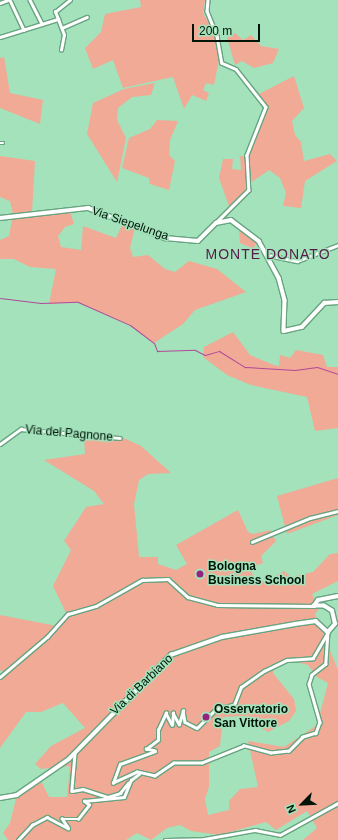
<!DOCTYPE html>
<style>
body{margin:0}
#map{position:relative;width:338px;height:840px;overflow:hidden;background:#a3e2bb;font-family:Helvetica,sans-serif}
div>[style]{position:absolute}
.green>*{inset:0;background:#f0aa95}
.stream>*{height:1px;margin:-0.5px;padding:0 0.5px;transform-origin:0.5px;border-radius:0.5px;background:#b2489b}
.roads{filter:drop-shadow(1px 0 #67a47f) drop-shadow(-1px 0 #67a47f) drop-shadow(0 1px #67a47f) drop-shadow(0 -1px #67a47f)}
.minor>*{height:2.5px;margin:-1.25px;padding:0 1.25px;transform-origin:1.25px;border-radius:1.25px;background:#fff}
.tertiary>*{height:3.5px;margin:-1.75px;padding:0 1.75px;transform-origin:1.75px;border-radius:1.75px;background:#fff}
.dots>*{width:11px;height:11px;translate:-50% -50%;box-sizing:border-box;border:2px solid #a3e2bb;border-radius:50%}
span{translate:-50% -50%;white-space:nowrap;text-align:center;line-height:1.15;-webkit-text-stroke:3px #a3e2bb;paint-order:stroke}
.street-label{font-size:12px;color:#001508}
.poi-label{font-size:12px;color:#001508;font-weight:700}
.left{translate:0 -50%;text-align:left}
.quarter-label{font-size:14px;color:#541d48;letter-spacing:1px}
.north{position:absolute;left:282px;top:784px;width:40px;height:40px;-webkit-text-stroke:3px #a3e2bb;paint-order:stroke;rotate:246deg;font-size:11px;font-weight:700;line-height:16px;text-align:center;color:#001508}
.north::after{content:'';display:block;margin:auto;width:14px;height:18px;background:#001508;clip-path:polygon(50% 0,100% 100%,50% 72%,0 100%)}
.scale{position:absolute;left:192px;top:24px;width:68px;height:18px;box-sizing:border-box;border:2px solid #001508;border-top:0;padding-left:5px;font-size:12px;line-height:14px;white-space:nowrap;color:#001508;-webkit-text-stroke:3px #a3e2bb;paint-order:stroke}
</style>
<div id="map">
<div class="green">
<i style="clip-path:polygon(140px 0,205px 0,203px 13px,216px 35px,219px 60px,214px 85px,206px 83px,203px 90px,209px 93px,206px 101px,192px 95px,184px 109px,173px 77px,123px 88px,113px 60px,93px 69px,85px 48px,101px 32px,105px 14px,141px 7px)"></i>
<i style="clip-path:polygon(235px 33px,243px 40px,251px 35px,261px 46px,279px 49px,273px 63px,254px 68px,242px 61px,235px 65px,227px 38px)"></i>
<i style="clip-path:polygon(4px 57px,10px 93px,43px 100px,40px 124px,0 108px,0 58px)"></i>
<i style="clip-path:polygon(294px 76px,304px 108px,292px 121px,295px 135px,301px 142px,304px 161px,330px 154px,337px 161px,305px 181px,301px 208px,283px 206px,286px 193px,280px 178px,269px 170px,250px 183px,248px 169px,250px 187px,230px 209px,219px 178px,223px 159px,233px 159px,232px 169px,241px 170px,240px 156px,247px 157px,265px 107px,257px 95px)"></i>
<i style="clip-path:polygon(155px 83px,151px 95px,132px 97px,118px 108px,117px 120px,126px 138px,117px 182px,87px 134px,93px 103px,124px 89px)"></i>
<i style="clip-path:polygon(157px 120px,178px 121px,170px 140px,169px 155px,175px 161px,169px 190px,150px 184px,149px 178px,122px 168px,129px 138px,150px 129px)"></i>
<i style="clip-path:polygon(0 156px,35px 161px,32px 212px,67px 209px,71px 214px,74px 224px,65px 227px,58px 236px,61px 247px,81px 250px,83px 226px,116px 238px,123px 223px,135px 228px,130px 248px,133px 257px,148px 255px,165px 269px,175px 272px,189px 261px,217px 269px,246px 292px,195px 310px,183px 324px,154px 343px,130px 325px,78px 302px,49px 304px,56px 269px,30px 267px,14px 259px,0 259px,0 240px,9px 236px,13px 214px,10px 201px,0 197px)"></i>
<i style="clip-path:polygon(239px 225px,256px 241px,254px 249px,240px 243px)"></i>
<i style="clip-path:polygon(233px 332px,250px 355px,274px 365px,279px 366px,280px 355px,290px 358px,296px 350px,323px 355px,327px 367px,338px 367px,338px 428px,315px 431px,307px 397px,251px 385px,227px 375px,203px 357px,204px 347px)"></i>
<i style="clip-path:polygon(evenodd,117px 435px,141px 446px,171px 473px,148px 474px,139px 480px,134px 504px,139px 557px,158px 557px,158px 564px,176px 570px,187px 564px,176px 545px,238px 510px,248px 532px,253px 534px,270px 530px,276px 541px,261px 556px,263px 563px,250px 568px,256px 582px,270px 579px,284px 571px,291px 577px,313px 572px,330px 554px,338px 553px,338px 581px,312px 594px,319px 609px,315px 614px,338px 670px,338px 840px,303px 840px,317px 828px,307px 811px,276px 830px,266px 822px,220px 835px,191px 831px,180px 825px,167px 828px,151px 840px,137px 833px,126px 840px,8px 840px,3px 833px,10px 823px,17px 795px,41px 781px,49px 797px,67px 797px,70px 766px,41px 769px,35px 764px,51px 746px,85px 728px,63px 703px,41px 712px,26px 712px,0 748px,0 677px,5px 673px,0 670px,0 615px,57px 626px,67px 615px,53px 586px,71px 550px,64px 541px,86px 507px,104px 504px,94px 491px,44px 460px,85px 454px,84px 438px,109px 441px,117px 435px,289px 660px,308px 665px,317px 677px,328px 683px,317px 725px,284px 747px,248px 741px,258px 787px,240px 789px,229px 801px,229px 810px,208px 815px,205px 799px,209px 787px,209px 752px,220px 746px,223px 717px,244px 716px,268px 732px,289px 721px,296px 711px,294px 699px,273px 673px,275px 666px,289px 660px)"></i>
<i style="clip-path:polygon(338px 478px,338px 515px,287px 534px,277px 496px)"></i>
</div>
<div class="stream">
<i style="left:0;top:298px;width:41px;rotate:7deg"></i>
<i style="left:41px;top:303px;width:37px;rotate:-2deg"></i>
<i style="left:78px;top:302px;width:57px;rotate:23.9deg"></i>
<i style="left:130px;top:325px;width:30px;rotate:37deg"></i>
<i style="left:154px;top:343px;width:9px;rotate:69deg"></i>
<i style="left:157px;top:351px;width:38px;rotate:-2deg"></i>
<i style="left:195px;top:350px;width:11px;rotate:27deg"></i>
<i style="left:205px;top:355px;width:15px;rotate:-16deg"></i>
<i style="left:219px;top:351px;width:31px;rotate:32deg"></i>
<i style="left:245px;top:367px;width:50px;rotate:3.4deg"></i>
<i style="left:295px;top:370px;width:22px;rotate:-8deg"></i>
<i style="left:317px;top:367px;width:22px;rotate:18deg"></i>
</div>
<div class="roads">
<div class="minor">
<i style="left:10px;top:0;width:33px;rotate:65deg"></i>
<i style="left:30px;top:0;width:27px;rotate:63deg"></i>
<i style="left:208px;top:0;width:11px;rotate:95deg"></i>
<i style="left:207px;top:11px;width:27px;rotate:68deg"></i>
<i style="left:217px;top:36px;width:27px;rotate:80deg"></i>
<i style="left:222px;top:63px;width:15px;rotate:23deg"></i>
<i style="left:236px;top:69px;width:48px;rotate:51.7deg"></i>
<i style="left:266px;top:107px;width:52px;rotate:111.6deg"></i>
<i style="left:247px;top:155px;width:35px;rotate:87deg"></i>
<i style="left:249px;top:190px;width:47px;rotate:135deg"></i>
<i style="left:0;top:3px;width:9px;rotate:-21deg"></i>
<i style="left:62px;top:28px;width:27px;rotate:-24deg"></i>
<i style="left:0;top:37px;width:61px;rotate:-17.2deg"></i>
<i style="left:61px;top:50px;width:15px;rotate:-79deg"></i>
<i style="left:64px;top:35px;width:25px;rotate:-111deg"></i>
<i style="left:55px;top:12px;width:19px;rotate:-39deg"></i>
<i style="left:0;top:143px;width:3px"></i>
<i style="left:268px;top:255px;width:30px;rotate:12deg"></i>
<i style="left:297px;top:261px;width:44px;rotate:-21.3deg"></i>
<i style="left:0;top:444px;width:26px;rotate:-36deg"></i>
<i style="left:21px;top:429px;width:99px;rotate:5.2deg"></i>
<i style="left:252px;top:542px;width:63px;rotate:-22.5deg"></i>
<i style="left:310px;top:518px;width:29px;rotate:-14deg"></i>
<i style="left:328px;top:632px;width:32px;rotate:94deg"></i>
<i style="left:326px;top:664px;width:18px;rotate:142deg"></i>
<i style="left:312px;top:675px;width:9px;rotate:108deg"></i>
<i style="left:309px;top:684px;width:40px;rotate:74deg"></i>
<i style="left:320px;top:722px;width:12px;rotate:110deg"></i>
<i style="left:316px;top:733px;width:14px;rotate:163deg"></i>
<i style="left:303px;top:737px;width:20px;rotate:135deg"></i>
<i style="left:289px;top:751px;width:18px;rotate:174deg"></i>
<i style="left:271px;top:753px;width:28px;rotate:-165deg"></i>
<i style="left:244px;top:746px;width:45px;rotate:158deg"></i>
<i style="left:202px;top:763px;width:28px;rotate:180deg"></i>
<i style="left:174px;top:763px;width:23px;rotate:146deg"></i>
<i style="left:155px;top:776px;width:18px;rotate:-167deg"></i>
<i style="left:137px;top:772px;width:26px;rotate:155deg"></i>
<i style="left:113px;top:783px;width:20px;rotate:-70deg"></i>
<i style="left:120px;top:764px;width:37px;rotate:-20deg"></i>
<i style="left:155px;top:751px;width:9px;rotate:-167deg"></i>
<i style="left:146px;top:749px;width:15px;rotate:-37deg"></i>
<i style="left:158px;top:740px;width:10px;rotate:-90deg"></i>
<i style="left:158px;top:730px;width:19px;rotate:-65deg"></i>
<i style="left:166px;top:713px;width:13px;rotate:63deg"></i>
<i style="left:172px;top:725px;width:12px;rotate:-85deg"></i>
<i style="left:173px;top:713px;width:13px;rotate:61deg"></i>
<i style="left:179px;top:724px;width:14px;rotate:-73deg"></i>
<i style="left:183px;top:711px;width:11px;rotate:80deg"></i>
<i style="left:185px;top:722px;width:13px;rotate:27deg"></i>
<i style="left:197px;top:728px;width:27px;rotate:-45deg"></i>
<i style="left:216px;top:709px;width:18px;rotate:-13deg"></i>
<i style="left:234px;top:705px;width:19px;rotate:-69deg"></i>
<i style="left:241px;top:687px;width:28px;rotate:-35deg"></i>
<i style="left:264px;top:671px;width:25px;rotate:-26deg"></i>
<i style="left:287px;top:660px;width:26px;rotate:-4deg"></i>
<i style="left:313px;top:658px;width:30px;rotate:-60deg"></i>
<i style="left:0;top:677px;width:62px;rotate:-40.4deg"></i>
<i style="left:47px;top:637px;width:31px;rotate:-48deg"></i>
<i style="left:68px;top:614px;width:29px;rotate:-16deg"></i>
<i style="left:96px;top:606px;width:53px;rotate:-29.5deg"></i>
<i style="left:142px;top:580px;width:26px;rotate:-2deg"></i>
<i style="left:168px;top:579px;width:27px;rotate:42deg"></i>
<i style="left:188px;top:597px;width:30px;rotate:15deg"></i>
<i style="left:217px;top:605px;width:97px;rotate:0.6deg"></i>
<i style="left:75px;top:754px;width:37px;rotate:95deg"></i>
<i style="left:72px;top:791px;width:11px;rotate:-10deg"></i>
<i style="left:83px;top:789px;width:26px;rotate:18deg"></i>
<i style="left:108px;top:797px;width:13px;rotate:-18deg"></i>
<i style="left:120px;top:793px;width:13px;rotate:-51deg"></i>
<i style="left:18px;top:840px;width:21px;rotate:-47deg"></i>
<i style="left:32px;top:825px;width:17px;rotate:-28deg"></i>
<i style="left:47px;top:817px;width:24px;rotate:28deg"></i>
<i style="left:68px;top:828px;width:11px;rotate:-124deg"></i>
<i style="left:62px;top:819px;width:16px"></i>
<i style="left:78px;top:819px;width:18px;rotate:-52deg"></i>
<i style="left:89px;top:805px;width:6px;rotate:-141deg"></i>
<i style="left:84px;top:801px;width:40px;rotate:-5.7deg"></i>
<i style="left:124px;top:797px;width:18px;rotate:-68deg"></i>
<i style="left:131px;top:780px;width:10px;rotate:-37deg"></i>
<i style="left:165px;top:840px;width:39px;rotate:-1deg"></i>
<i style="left:204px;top:839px;width:52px;rotate:-10deg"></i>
<i style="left:255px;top:830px;width:25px;rotate:11deg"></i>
<i style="left:280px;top:835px;width:66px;rotate:-28.9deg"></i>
</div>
<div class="tertiary">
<i style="left:0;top:218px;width:89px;rotate:-6.5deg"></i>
<i style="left:88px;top:208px;width:83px;rotate:21.3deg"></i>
<i style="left:165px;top:238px;width:33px;rotate:5deg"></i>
<i style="left:198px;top:241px;width:25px;rotate:-45deg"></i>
<i style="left:216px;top:223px;width:15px;rotate:-11deg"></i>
<i style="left:231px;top:220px;width:35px;rotate:37deg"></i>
<i style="left:259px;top:241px;width:42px;rotate:61.6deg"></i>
<i style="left:279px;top:278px;width:23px;rotate:75deg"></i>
<i style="left:285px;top:300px;width:31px;rotate:92deg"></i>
<i style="left:284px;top:331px;width:18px;rotate:-13deg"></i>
<i style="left:302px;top:327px;width:33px;rotate:-47deg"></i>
<i style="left:324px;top:303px;width:14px;rotate:-4deg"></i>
<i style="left:314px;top:606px;width:7px;rotate:-56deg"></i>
<i style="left:318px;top:600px;width:20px;rotate:-11deg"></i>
<i style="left:0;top:798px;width:17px;rotate:-10deg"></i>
<i style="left:17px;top:795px;width:63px;rotate:-34.7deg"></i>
<i style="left:69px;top:759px;width:146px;rotate:-45.6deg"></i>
<i style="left:171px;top:655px;width:54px;rotate:-19.4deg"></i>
<i style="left:222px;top:637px;width:74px;rotate:-10.1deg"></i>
<i style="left:295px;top:624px;width:21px;rotate:-8deg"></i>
<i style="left:316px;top:621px;width:16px;rotate:43deg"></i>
<i style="left:328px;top:632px;width:11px;rotate:-49deg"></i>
<i style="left:335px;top:624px;width:13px;rotate:-103deg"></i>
<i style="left:332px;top:611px;width:9px;rotate:-148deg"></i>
<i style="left:324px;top:606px;width:10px;rotate:180deg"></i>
</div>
</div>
<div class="dots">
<i style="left:200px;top:574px;background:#962381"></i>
<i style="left:206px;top:717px;background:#962381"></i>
</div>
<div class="street-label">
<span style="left:130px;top:224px;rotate:19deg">Via Siepelunga</span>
<span style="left:69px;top:434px;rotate:5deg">Via del Pagnone</span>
<span style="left:142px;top:685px;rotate:-44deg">Via di Barbiano</span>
</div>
<div class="poi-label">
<span class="left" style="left:208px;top:574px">Bologna<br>Business School</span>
<span class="left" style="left:214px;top:717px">Osservatorio<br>San Vittore</span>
</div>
<div class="quarter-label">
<span style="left:268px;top:254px">MONTE DONATO</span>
</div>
<div class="north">N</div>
<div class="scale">200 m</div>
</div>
